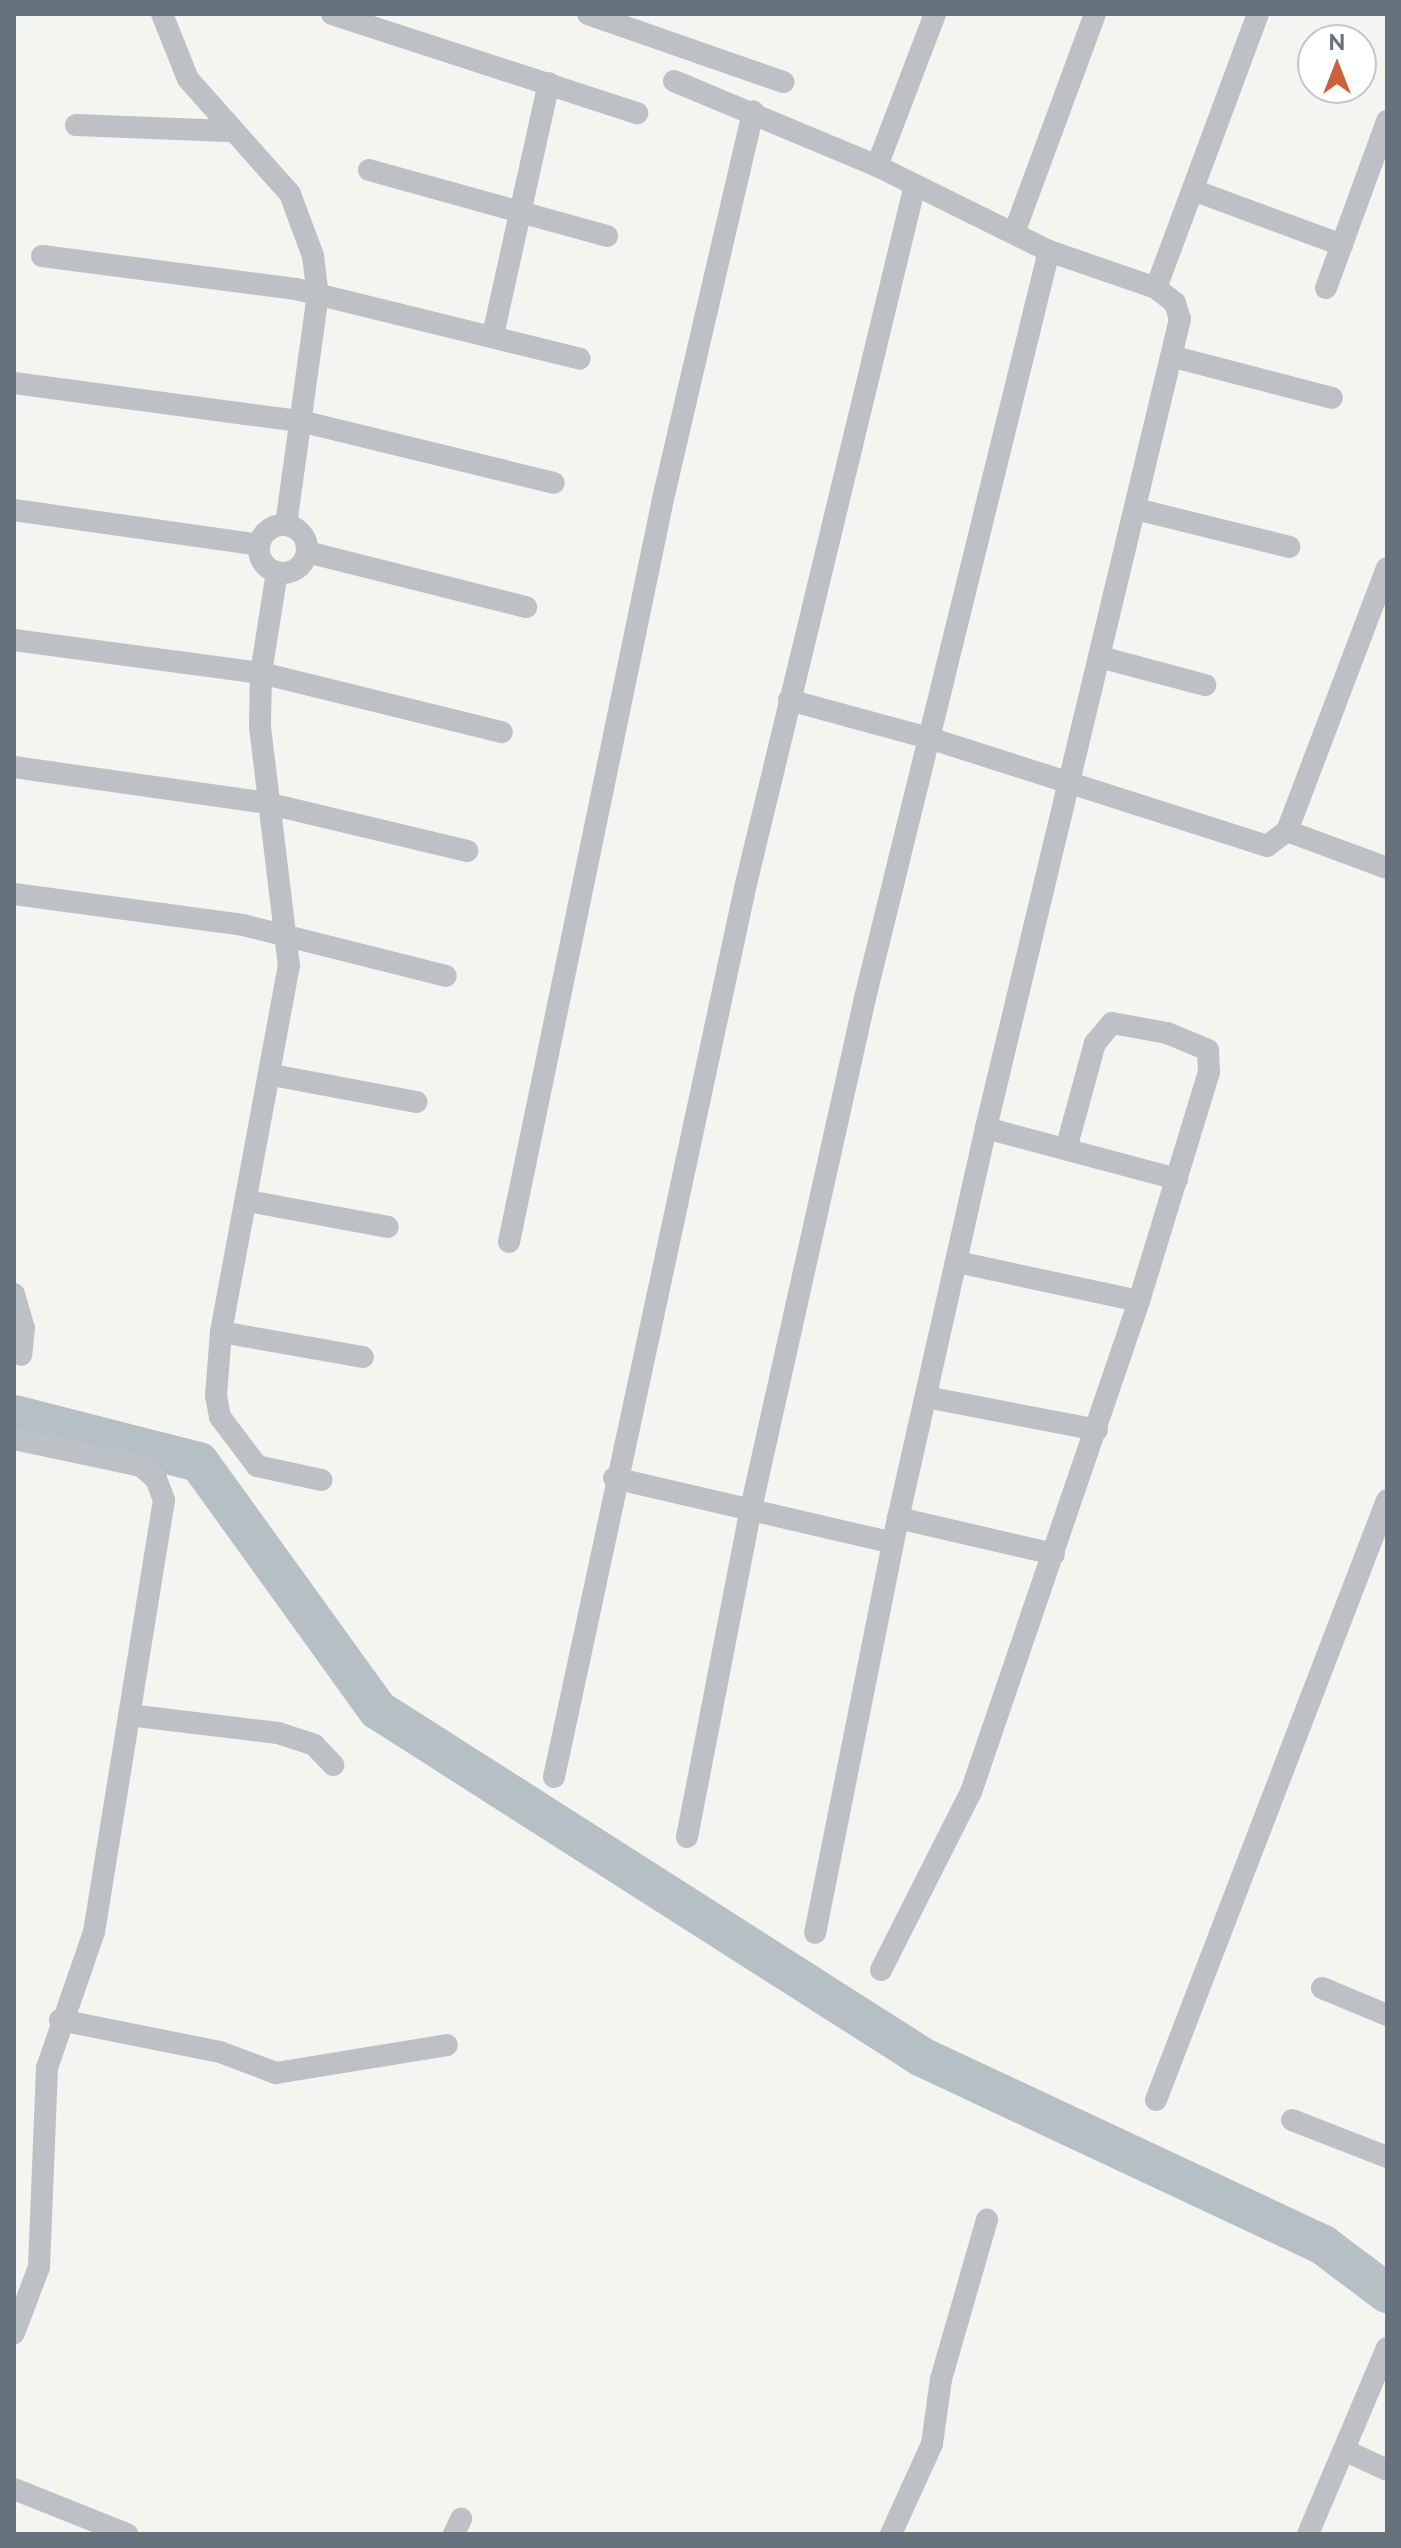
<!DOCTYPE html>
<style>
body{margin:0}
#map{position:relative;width:1401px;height:2548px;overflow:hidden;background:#f4f4f0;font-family:Raleway,sans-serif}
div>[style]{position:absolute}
.river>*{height:40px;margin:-20px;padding:0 20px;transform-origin:20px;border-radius:20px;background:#b6c0c4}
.minor>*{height:22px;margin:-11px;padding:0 11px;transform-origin:11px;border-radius:11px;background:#bdc0c4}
.minor>.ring{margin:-11px;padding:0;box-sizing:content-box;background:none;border:22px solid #bdc0c4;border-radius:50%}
span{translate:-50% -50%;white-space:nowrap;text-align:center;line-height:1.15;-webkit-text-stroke:8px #fff;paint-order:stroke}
.frame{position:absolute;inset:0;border:16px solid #66727e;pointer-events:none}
.north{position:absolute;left:1297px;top:24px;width:80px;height:80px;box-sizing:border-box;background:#fff;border:2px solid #c2c7cb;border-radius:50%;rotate:0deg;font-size:22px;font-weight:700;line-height:32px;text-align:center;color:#66727e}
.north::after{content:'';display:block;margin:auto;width:28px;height:36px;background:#cc6038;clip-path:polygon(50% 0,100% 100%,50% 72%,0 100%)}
</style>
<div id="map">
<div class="river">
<i style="left:14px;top:1415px;width:191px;rotate:14.3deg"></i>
<i style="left:199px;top:1462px;width:306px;rotate:54.2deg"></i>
<i style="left:378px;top:1710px;width:645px;rotate:32.53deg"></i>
<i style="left:922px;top:2057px;width:443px;rotate:25.1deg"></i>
<i style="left:1323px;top:2245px;width:80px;rotate:36.9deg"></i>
</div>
<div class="minor">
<i style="left:162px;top:14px;width:70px;rotate:68.2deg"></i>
<i style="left:188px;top:79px;width:154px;rotate:48.4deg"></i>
<i style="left:290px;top:194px;width:66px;rotate:69.6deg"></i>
<i style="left:313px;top:256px;width:38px;rotate:83deg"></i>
<i style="left:318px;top:294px;width:233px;rotate:97.9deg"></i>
<i style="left:332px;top:14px;width:321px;rotate:18deg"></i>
<i style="left:588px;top:14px;width:207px;rotate:19.2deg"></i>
<i style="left:674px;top:81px;width:220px;rotate:22.7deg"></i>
<i style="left:877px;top:166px;width:192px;rotate:26.3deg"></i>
<i style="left:1049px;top:251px;width:113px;rotate:19.1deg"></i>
<i style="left:1156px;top:288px;width:24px;rotate:38deg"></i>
<i style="left:1175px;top:303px;width:17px;rotate:73deg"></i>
<i style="left:1180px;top:319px;width:832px;rotate:103.49deg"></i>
<i style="left:986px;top:1128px;width:400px;rotate:102.7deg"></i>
<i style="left:898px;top:1518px;width:423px;rotate:101.3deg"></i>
<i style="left:76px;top:125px;width:152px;rotate:2.3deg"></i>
<i style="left:877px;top:166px;width:163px;rotate:-69.1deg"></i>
<i style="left:369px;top:170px;width:247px;rotate:15.5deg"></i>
<i style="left:1193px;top:190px;width:159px;rotate:20.3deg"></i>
<i style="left:1014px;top:233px;width:233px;rotate:-69.7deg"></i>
<i style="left:42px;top:256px;width:256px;rotate:7.4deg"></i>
<i style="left:296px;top:289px;width:292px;rotate:13.8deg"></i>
<i style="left:1156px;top:288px;width:292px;rotate:-69.6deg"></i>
<i style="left:1326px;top:288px;width:178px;rotate:-69.9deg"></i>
<i style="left:493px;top:335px;width:258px;rotate:-77.5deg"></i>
<i style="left:1174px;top:357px;width:163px;rotate:14.5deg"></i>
<i style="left:14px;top:383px;width:289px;rotate:7.6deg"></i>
<i style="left:300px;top:421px;width:261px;rotate:13.7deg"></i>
<i style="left:1136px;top:509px;width:158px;rotate:13.9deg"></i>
<i style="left:14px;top:510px;width:247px;rotate:8.1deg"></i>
<i class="ring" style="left:259px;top:525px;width:26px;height:26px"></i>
<i style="left:307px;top:552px;width:226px;rotate:14.1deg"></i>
<i style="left:277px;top:572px;width:102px;rotate:99deg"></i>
<i style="left:261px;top:673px;width:54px;rotate:91.1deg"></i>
<i style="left:260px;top:727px;width:240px;rotate:83.1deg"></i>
<i style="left:289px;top:965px;width:373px;rotate:100.5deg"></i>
<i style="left:221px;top:1332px;width:64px;rotate:94.5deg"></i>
<i style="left:216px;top:1396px;width:21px;rotate:79deg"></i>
<i style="left:220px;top:1417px;width:61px;rotate:52.9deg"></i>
<i style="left:257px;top:1466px;width:66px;rotate:12.2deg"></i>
<i style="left:14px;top:640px;width:249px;rotate:7.6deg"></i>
<i style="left:261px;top:673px;width:248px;rotate:13.8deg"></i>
<i style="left:1100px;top:657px;width:109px;rotate:14.9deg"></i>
<i style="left:789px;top:700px;width:145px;rotate:15.2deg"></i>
<i style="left:929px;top:738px;width:355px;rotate:17.7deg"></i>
<i style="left:1267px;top:846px;width:25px;rotate:-37deg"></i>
<i style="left:1287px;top:831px;width:281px;rotate:-69.2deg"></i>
<i style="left:14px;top:767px;width:255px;rotate:8.1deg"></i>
<i style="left:266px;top:803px;width:207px;rotate:13.4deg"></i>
<i style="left:1287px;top:831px;width:107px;rotate:20.3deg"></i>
<i style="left:14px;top:894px;width:231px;rotate:7.7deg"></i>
<i style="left:243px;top:925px;width:209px;rotate:14.1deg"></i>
<i style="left:272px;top:1075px;width:147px;rotate:10.6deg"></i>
<i style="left:986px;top:1128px;width:198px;rotate:15deg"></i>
<i style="left:248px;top:1201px;width:142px;rotate:10.5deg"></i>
<i style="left:509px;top:1242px;width:759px;rotate:-78.29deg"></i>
<i style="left:663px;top:499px;width:398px;rotate:-76.9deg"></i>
<i style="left:957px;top:1262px;width:186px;rotate:12.1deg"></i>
<i style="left:14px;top:1294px;width:35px;rotate:74deg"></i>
<i style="left:24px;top:1328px;width:27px;rotate:96deg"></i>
<i style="left:221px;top:1332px;width:144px;rotate:10deg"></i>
<i style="left:926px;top:1397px;width:174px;rotate:10.9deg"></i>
<i style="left:14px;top:1439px;width:130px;rotate:12deg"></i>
<i style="left:141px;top:1466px;width:20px;rotate:41deg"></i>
<i style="left:156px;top:1479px;width:22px;rotate:69deg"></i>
<i style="left:164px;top:1500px;width:438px;rotate:99.2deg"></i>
<i style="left:94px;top:1932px;width:144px;rotate:109.1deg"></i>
<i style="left:47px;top:2068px;width:199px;rotate:92.3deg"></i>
<i style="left:39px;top:2267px;width:71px;rotate:110.7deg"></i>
<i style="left:614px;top:1478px;width:286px;rotate:13.1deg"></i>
<i style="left:898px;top:1518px;width:160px;rotate:13deg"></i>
<i style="left:129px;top:1715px;width:150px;rotate:6.9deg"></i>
<i style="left:278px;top:1733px;width:38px;rotate:18deg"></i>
<i style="left:314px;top:1745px;width:28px;rotate:46deg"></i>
<i style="left:554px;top:1777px;width:909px;rotate:-77.87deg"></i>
<i style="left:745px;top:888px;width:723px;rotate:-76.41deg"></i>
<i style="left:687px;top:1837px;width:330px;rotate:-79deg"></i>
<i style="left:750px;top:1513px;width:528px;rotate:-77.41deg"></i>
<i style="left:865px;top:998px;width:769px;rotate:-76.16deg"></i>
<i style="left:881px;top:1970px;width:199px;rotate:-63.2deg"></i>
<i style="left:971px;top:1792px;width:519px;rotate:-71.11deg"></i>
<i style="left:1139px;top:1301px;width:239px;rotate:-73deg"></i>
<i style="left:1209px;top:1072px;width:22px;rotate:-93deg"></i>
<i style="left:1208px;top:1050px;width:44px;rotate:-157.5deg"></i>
<i style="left:1167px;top:1033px;width:56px;rotate:-169.7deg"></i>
<i style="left:1112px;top:1023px;width:26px;rotate:130deg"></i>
<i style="left:1095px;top:1043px;width:110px;rotate:105.3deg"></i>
<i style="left:1322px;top:1988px;width:70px;rotate:22.6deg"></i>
<i style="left:60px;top:2020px;width:163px;rotate:11.3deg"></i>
<i style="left:220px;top:2052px;width:60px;rotate:20.6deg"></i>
<i style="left:276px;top:2073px;width:173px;rotate:-9.3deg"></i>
<i style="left:1156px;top:2100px;width:643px;rotate:-68.94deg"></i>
<i style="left:1292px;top:2120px;width:102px;rotate:21.3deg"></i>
<i style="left:1344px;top:2450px;width:47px;rotate:24.9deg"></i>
<i style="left:14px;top:2489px;width:122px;rotate:21.7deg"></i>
<i style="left:454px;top:2534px;width:17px;rotate:-65deg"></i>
<i style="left:891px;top:2534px;width:99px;rotate:-65.5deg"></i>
<i style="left:932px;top:2444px;width:66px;rotate:-82.1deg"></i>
<i style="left:941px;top:2379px;width:166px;rotate:-73.9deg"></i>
<i style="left:1308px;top:2534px;width:202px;rotate:-67deg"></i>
</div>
<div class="frame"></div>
<div class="north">N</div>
</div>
